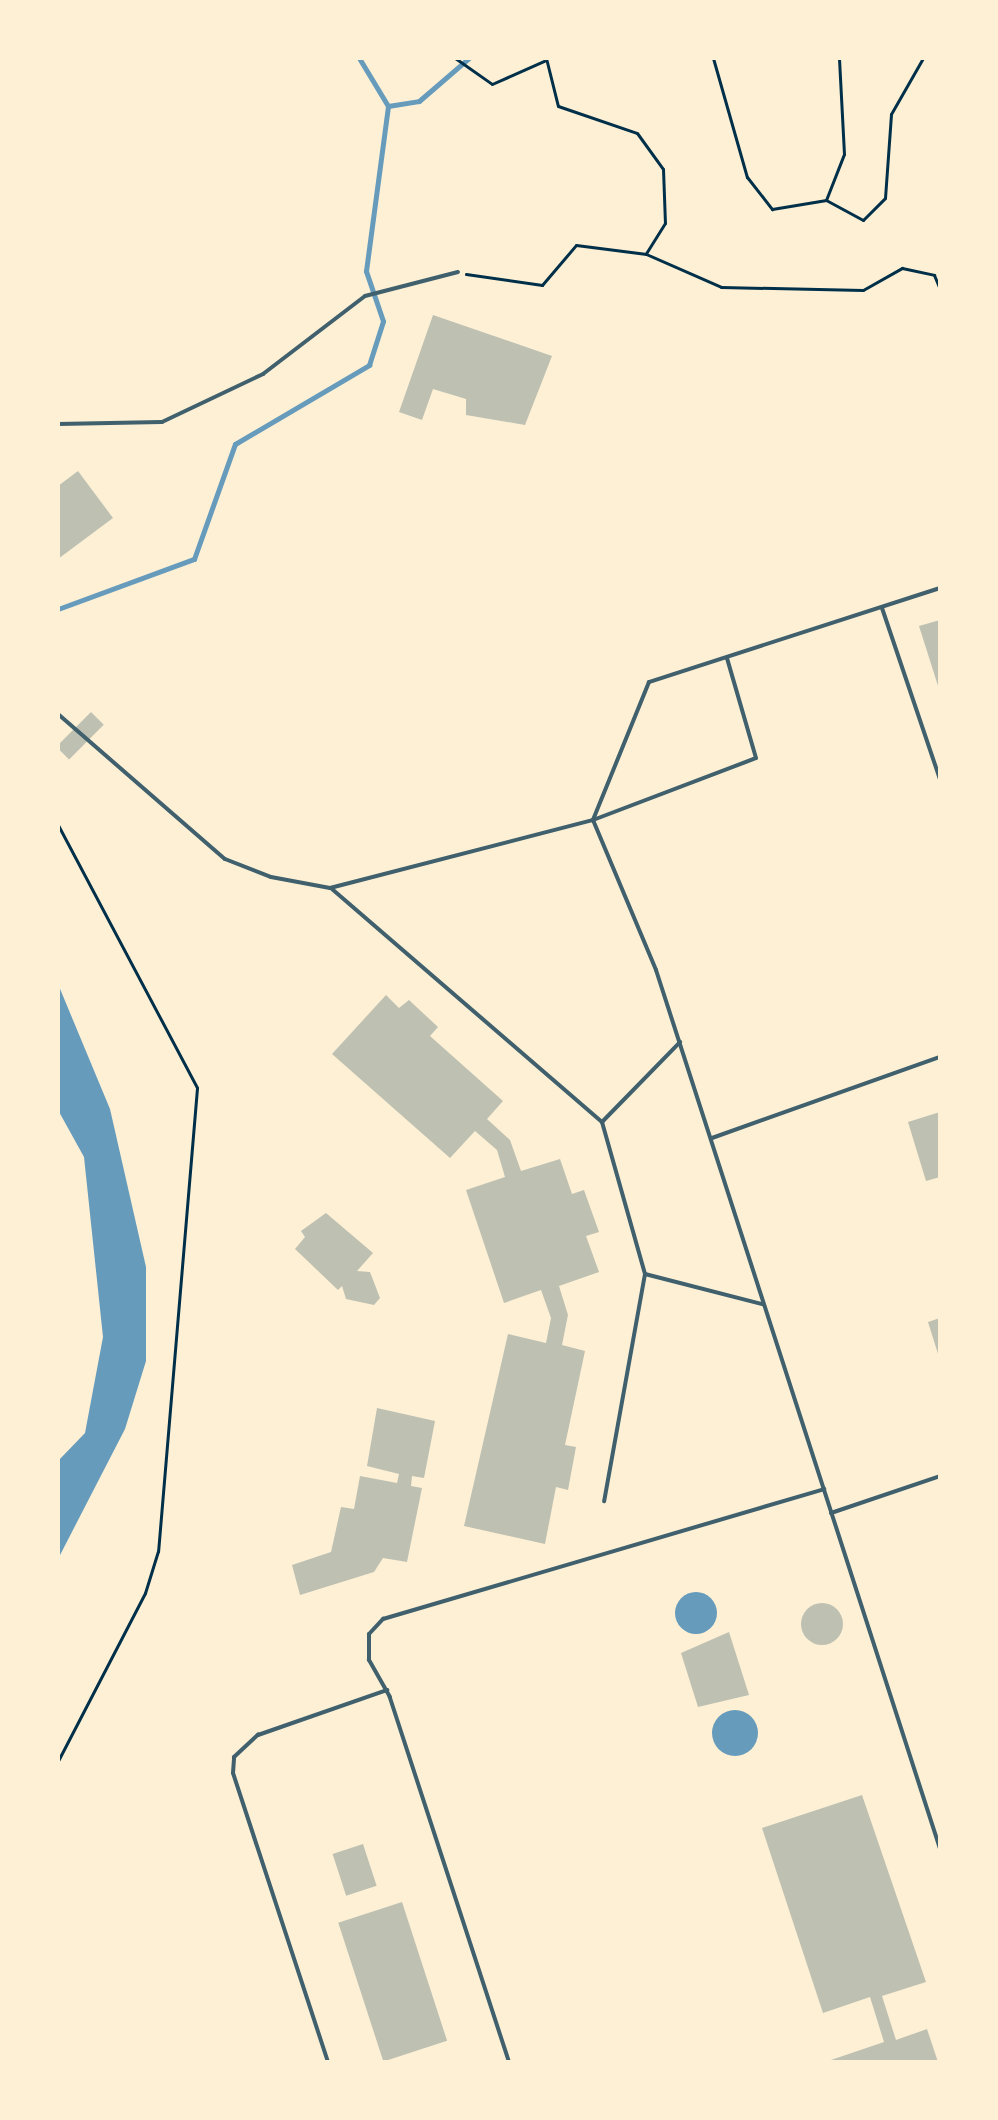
<!DOCTYPE html>
<style>
body{margin:0}
#map{position:relative;width:998px;height:2120px;overflow:hidden;background:#fdf0d5;font-family:Helvetica,sans-serif}
div>[style]{position:absolute}
.water>*{inset:0;background:#669bbc}
.round{border-radius:50%}
.stream>*{height:5px;margin:-2.5px;padding:0 2.5px;transform-origin:2.5px;border-radius:2.5px;background:#669bbc}
.building>*{inset:0;background:#bec0b2;transform-origin:0 0}
.path>*{height:3px;margin:-1.5px;padding:0 1.5px;transform-origin:1.5px;border-radius:1.5px;background:#003049}
.service>*{height:4px;margin:-2px;padding:0 2px;transform-origin:2px;border-radius:2px;background:#3f606c}
span{translate:-50% -50%;white-space:nowrap;text-align:center;line-height:1.15;-webkit-text-stroke:7px #fdf0d5;paint-order:stroke}
.frame{position:absolute;inset:0;border:60px solid #fdf0d5;pointer-events:none}
</style>
<div id="map">
<div class="water">
<i style="clip-path:polygon(58px 984px,110px 1109px,146px 1267px,146px 1361px,125px 1429px,58px 1559px,58px 1461px,85px 1433px,103px 1337px,84px 1157px,58px 1110px)"></i>
<i class="round" style="left:675px;top:1592px;width:42px;height:42px"></i>
<i class="round" style="left:712px;top:1710px;width:46px;height:46px"></i>
</div>
<div class="stream">
<i style="left:388px;top:106px;width:31px;rotate:-9deg"></i>
<i style="left:419px;top:101px;width:66px;rotate:-40.7deg"></i>
<i style="left:58px;top:609px;width:145px;rotate:-20.2deg"></i>
<i style="left:194px;top:559px;width:122px;rotate:-70.4deg"></i>
<i style="left:235px;top:444px;width:156px;rotate:-30.5deg"></i>
<i style="left:369px;top:365px;width:46px;rotate:-72.3deg"></i>
<i style="left:383px;top:321px;width:53px;rotate:-108.8deg"></i>
<i style="left:366px;top:271px;width:166px;rotate:-82.4deg"></i>
<i style="left:388px;top:106px;width:56px;rotate:-121.1deg"></i>
</div>
<div class="building">
<i style="clip-path:polygon(433px 315px,552px 356px,525px 425px,466px 415px,466px 399px,433px 389px,422px 420px,399px 412px)"></i>
<i style="clip-path:polygon(78px 471px,113px 518px,58px 559px,58px 486px)"></i>
<i style="clip-path:polygon(940px 620px,940px 688px,939px 689px,919px 626px)"></i>
<i style="left:91px;top:712px;width:18px;height:49px;rotate:45deg"></i>
<i style="clip-path:polygon(386px 995px,399px 1008px,409px 1000px,438px 1027px,430px 1036px,503px 1101px,487px 1119px,510px 1140px,521px 1171px,560px 1159px,572px 1194px,584px 1190px,599px 1232px,586px 1236px,599px 1272px,559px 1286px,568px 1315px,562px 1345px,585px 1351px,565px 1445px,576px 1447px,568px 1490px,556px 1487px,545px 1544px,464px 1526px,508px 1334px,546px 1343px,551px 1318px,541px 1290px,504px 1303px,466px 1190px,505px 1177px,497px 1150px,475px 1131px,450px 1158px,332px 1054px)"></i>
<i style="clip-path:polygon(940px 1112px,940px 1177px,926px 1181px,908px 1122px)"></i>
<i style="clip-path:polygon(326px 1213px,373px 1253px,357px 1271px,370px 1272px,380px 1298px,374px 1305px,346px 1299px,342px 1286px,338px 1290px,295px 1249px,305px 1237px,301px 1231px)"></i>
<i style="clip-path:polygon(940px 1318px,940px 1357px,939px 1357px,928px 1322px)"></i>
<i style="clip-path:polygon(377px 1408px,435px 1421px,424px 1478px,412px 1476px,411px 1486px,422px 1488px,407px 1562px,383px 1558px,374px 1572px,300px 1595px,292px 1565px,331px 1552px,341px 1507px,354px 1509px,360px 1476px,397px 1483px,399px 1474px,367px 1466px)"></i>
<i class="round" style="left:801px;top:1603px;width:42px;height:42px"></i>
<i style="clip-path:polygon(729px 1632px,749px 1695px,698px 1707px,681px 1653px)"></i>
<i style="clip-path:polygon(862px 1795px,926px 1982px,882px 1996px,896px 2040px,927px 2029px,938px 2062px,825px 2062px,884px 2042px,870px 1997px,823px 2013px,762px 1828px)"></i>
<i style="left:363px;top:1844px;width:44px;height:32px;rotate:72deg"></i>
<i style="left:402px;top:1902px;width:146px;height:67px;rotate:72deg"></i>
</div>
<div class="path">
<i style="left:455px;top:58px;width:45px;rotate:35.1deg"></i>
<i style="left:492px;top:84px;width:57px;rotate:-23.9deg"></i>
<i style="left:546px;top:58px;width:49px;rotate:76deg"></i>
<i style="left:558px;top:106px;width:83px;rotate:18.9deg"></i>
<i style="left:637px;top:133px;width:44px;rotate:54.2deg"></i>
<i style="left:663px;top:169px;width:54px;rotate:87.9deg"></i>
<i style="left:665px;top:223px;width:36px;rotate:122deg"></i>
<i style="left:713px;top:58px;width:124px;rotate:74.1deg"></i>
<i style="left:747px;top:177px;width:41px;rotate:52deg"></i>
<i style="left:772px;top:209px;width:55px;rotate:-9.5deg"></i>
<i style="left:826px;top:200px;width:49px;rotate:-68.6deg"></i>
<i style="left:844px;top:154px;width:96px;rotate:-93deg"></i>
<i style="left:826px;top:200px;width:42px;rotate:28.4deg"></i>
<i style="left:863px;top:220px;width:31px;rotate:-45deg"></i>
<i style="left:885px;top:198px;width:84px;rotate:-85.9deg"></i>
<i style="left:891px;top:114px;width:64px;rotate:-60.3deg"></i>
<i style="left:466px;top:274px;width:77px;rotate:8.2deg"></i>
<i style="left:542px;top:285px;width:52px;rotate:-49.6deg"></i>
<i style="left:576px;top:245px;width:71px;rotate:7.3deg"></i>
<i style="left:646px;top:254px;width:82px;rotate:23.7deg"></i>
<i style="left:721px;top:287px;width:142px;rotate:1.2deg"></i>
<i style="left:863px;top:290px;width:45px;rotate:-29.4deg"></i>
<i style="left:902px;top:268px;width:33px;rotate:12deg"></i>
<i style="left:934px;top:275px;width:15px;rotate:67deg"></i>
<i style="left:58px;top:825px;width:297px;rotate:62.1deg"></i>
<i style="left:197px;top:1088px;width:465px;rotate:94.8deg"></i>
<i style="left:158px;top:1551px;width:44px;rotate:107.2deg"></i>
<i style="left:145px;top:1593px;width:189px;rotate:117.4deg"></i>
</div>
<div class="service">
<i style="left:58px;top:424px;width:104px;rotate:-1.1deg"></i>
<i style="left:162px;top:422px;width:112px;rotate:-25.4deg"></i>
<i style="left:263px;top:374px;width:128px;rotate:-37.4deg"></i>
<i style="left:365px;top:296px;width:96px;rotate:-14.5deg"></i>
<i style="left:940px;top:588px;width:306px;rotate:162.1deg"></i>
<i style="left:649px;top:682px;width:149px;rotate:112.1deg"></i>
<i style="left:593px;top:820px;width:163px;rotate:67.2deg"></i>
<i style="left:656px;top:970px;width:924px;rotate:72.09deg"></i>
<i style="left:882px;top:608px;width:181px;rotate:71.3deg"></i>
<i style="left:58px;top:714px;width:221px;rotate:41deg"></i>
<i style="left:225px;top:859px;width:49px;rotate:21.4deg"></i>
<i style="left:271px;top:877px;width:60px;rotate:10.6deg"></i>
<i style="left:330px;top:888px;width:272px;rotate:-14.5deg"></i>
<i style="left:593px;top:820px;width:174px;rotate:-20.8deg"></i>
<i style="left:756px;top:758px;width:104px;rotate:-106.2deg"></i>
<i style="left:332px;top:889px;width:357px;rotate:40.8deg"></i>
<i style="left:602px;top:1122px;width:158px;rotate:74.2deg"></i>
<i style="left:645px;top:1274px;width:231px;rotate:100.2deg"></i>
<i style="left:602px;top:1122px;width:112px;rotate:-45.7deg"></i>
<i style="left:712px;top:1138px;width:242px;rotate:-19.6deg"></i>
<i style="left:645px;top:1274px;width:121px;rotate:14.4deg"></i>
<i style="left:831px;top:1513px;width:115px;rotate:-18.7deg"></i>
<i style="left:328px;top:2062px;width:304px;rotate:-108.2deg"></i>
<i style="left:233px;top:1773px;width:16px;rotate:-86deg"></i>
<i style="left:234px;top:1757px;width:33px;rotate:-43deg"></i>
<i style="left:258px;top:1735px;width:137px;rotate:-19.2deg"></i>
<i style="left:509px;top:2062px;width:384px;rotate:-108.1deg"></i>
<i style="left:390px;top:1697px;width:43px;rotate:-119.6deg"></i>
<i style="left:369px;top:1660px;width:26px;rotate:-90deg"></i>
<i style="left:369px;top:1634px;width:21px;rotate:-47deg"></i>
<i style="left:383px;top:1619px;width:460px;rotate:-16.4deg"></i>
</div>
<div class="frame"></div>
</div>
